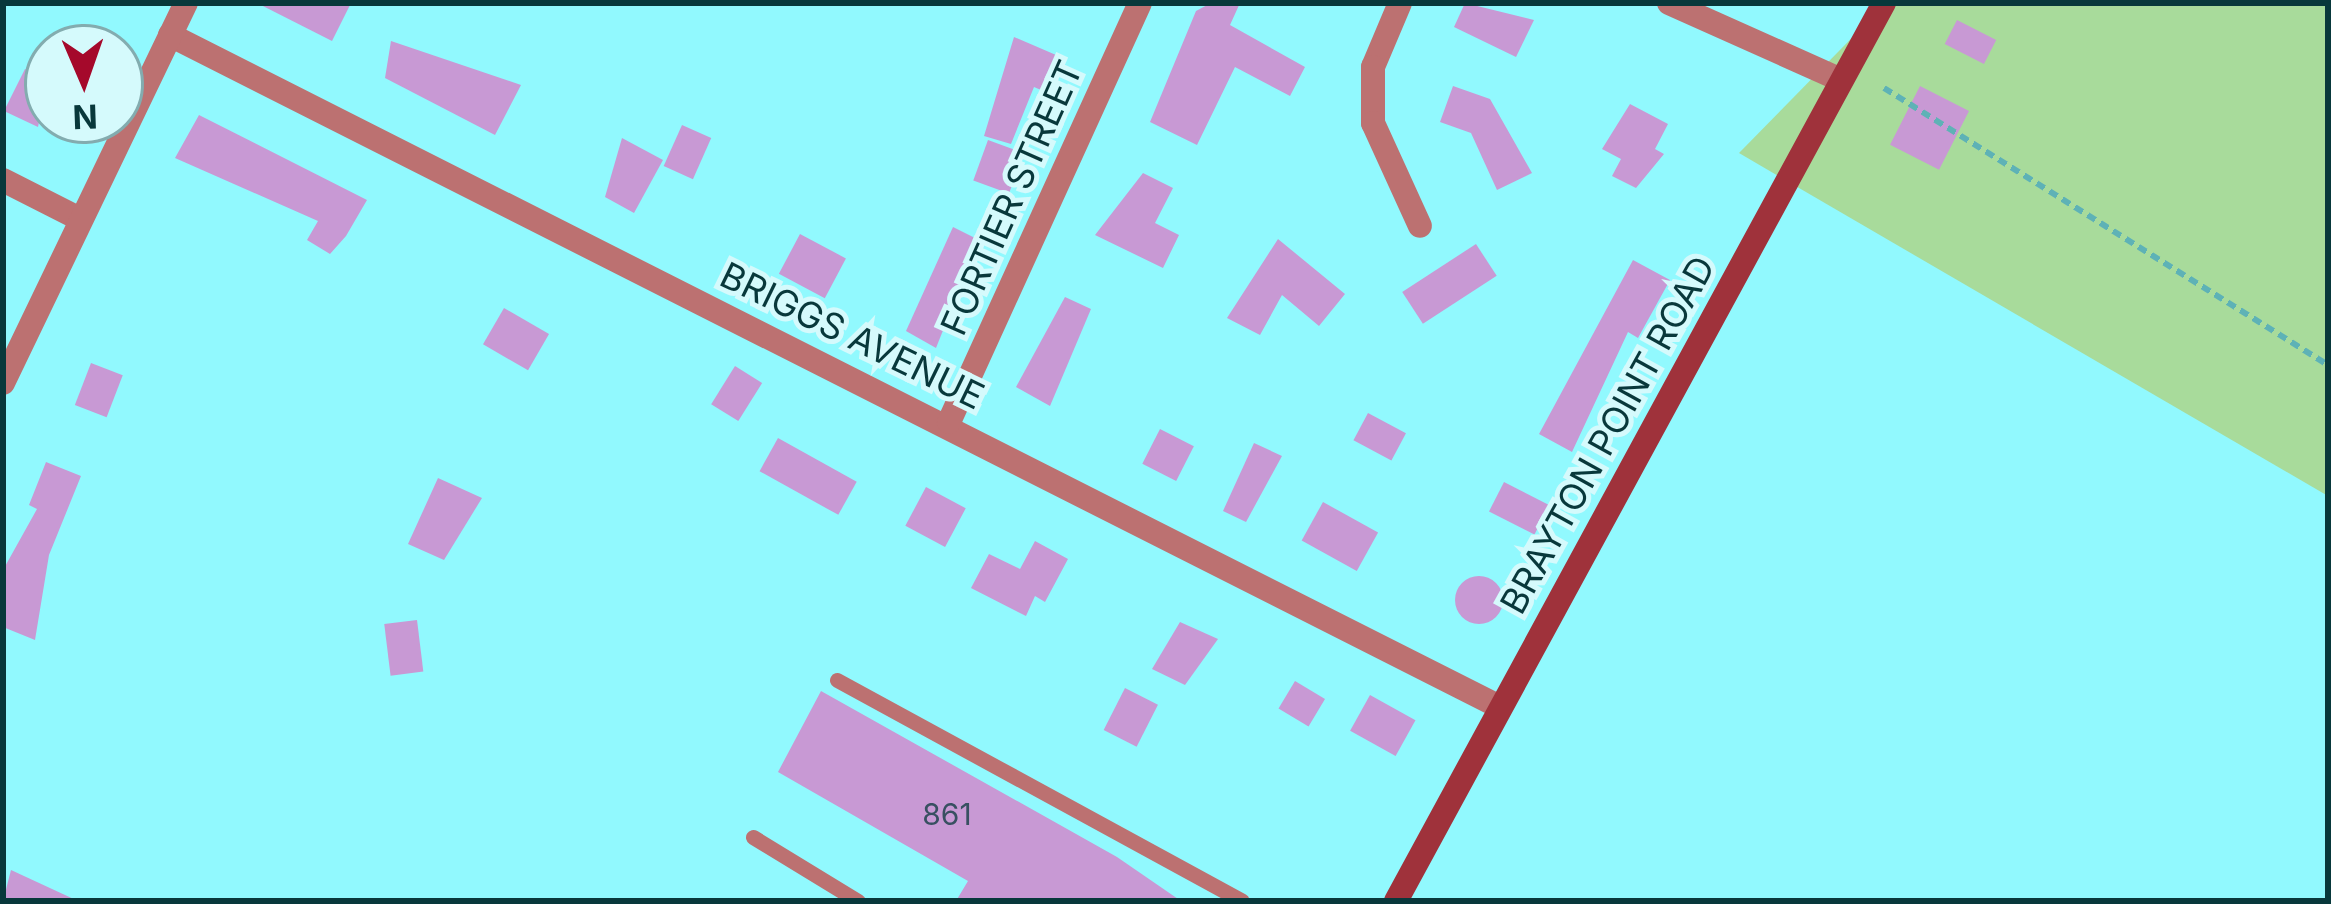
<!DOCTYPE html>
<style>
body{margin:0}
#map{position:relative;width:2331px;height:904px;overflow:hidden;background:#91f9fe;font-family:Inter,sans-serif}
div>[style]{position:absolute}
.green>*{inset:0;background:#a8db9b}
.building>*{inset:0;background:#c899d4;transform-origin:0 0}
.round{border-radius:50%}
.path>*{height:6px;margin-top:-3px;transform-origin:0;background:repeating-linear-gradient(90deg,#5eb2b6 0 9px,transparent 0 15px)}
.lane>*{height:15px;margin:-7.5px;padding:0 7.5px;transform-origin:7.5px;border-radius:7.5px;background:#bc7171}
.street>*{height:24px;margin:-12px;padding:0 12px;transform-origin:12px;border-radius:12px;background:#bc7171}
.secondary>*{height:24px;margin:-12px;padding:0 12px;transform-origin:12px;border-radius:12px;background:#9f323b}
span{translate:-50% -50%;white-space:nowrap;text-align:center;line-height:1.15;-webkit-text-stroke:10px #d5fafc;paint-order:stroke}
.number-label{font-size:30px;color:#385061}
.number-label span{-webkit-text-stroke-width:0}
.street-label{font-size:36px;color:#08383b}
.frame{position:absolute;inset:0;border:6px solid #08383b;pointer-events:none}
.north{position:absolute;left:24px;top:24px;width:120px;height:120px;box-sizing:border-box;background:#d5fafc;border:3px solid #83acaf;border-radius:50%;rotate:178deg;font-size:33px;font-weight:700;line-height:48px;text-align:center;color:#08383b}
.north::after{content:'';display:block;margin:auto;width:42px;height:54px;background:#a5092b;clip-path:polygon(50% 0,100% 100%,50% 72%,0 100%)}
</style>
<div id="map">
<div class="green">
<i style="clip-path:polygon(1886px 3px,2328px 3px,2328px 496px,1739px 153px)"></i>
</div>
<div class="building">
<i style="clip-path:polygon(257px 3px,351px 3px,332px 41px)"></i>
<i style="clip-path:polygon(1211px 3px,1240px 3px,1230px 25px,1305px 67px,1290px 96px,1235px 67px,1197px 145px,1150px 122px,1196px 11px)"></i>
<i style="clip-path:polygon(1465px 3px,1534px 20px,1516px 57px,1454px 27px)"></i>
<i style="left:1957px;top:20px;width:44px;height:27px;rotate:27deg"></i>
<i style="clip-path:polygon(1014px 37px,1063px 58px,1048px 93px,1034px 87px,1011px 144px,984px 136px)"></i>
<i style="clip-path:polygon(391px 41px,521px 85px,495px 135px,385px 78px)"></i>
<i style="clip-path:polygon(25px 69px,48px 80px,38px 127px,4px 111px)"></i>
<i style="clip-path:polygon(1453px 86px,1490px 99px,1532px 173px,1497px 190px,1471px 133px,1440px 122px)"></i>
<i style="left:1920px;top:86px;width:55px;height:66px;rotate:27deg"></i>
<i style="clip-path:polygon(1630px 104px,1668px 124px,1655px 149px,1664px 154px,1636px 188px,1612px 176px,1621px 159px,1602px 149px)"></i>
<i style="clip-path:polygon(199px 115px,367px 200px,346px 236px,330px 254px,307px 240px,318px 221px,175px 158px)"></i>
<i style="left:682px;top:125px;width:32px;height:45px;rotate:24deg"></i>
<i style="clip-path:polygon(622px 138px,663px 160px,634px 213px,605px 197px)"></i>
<i style="left:988px;top:140px;width:38px;height:43px;rotate:20deg"></i>
<i style="clip-path:polygon(1143px 173px,1173px 188px,1155px 223px,1179px 235px,1163px 268px,1095px 235px)"></i>
<i style="clip-path:polygon(953px 227px,979px 240px,936px 348px,906px 331px)"></i>
<i style="left:800px;top:234px;width:52px;height:45px;rotate:28deg"></i>
<i style="clip-path:polygon(1278px 239px,1345px 294px,1319px 326px,1282px 295px,1260px 335px,1227px 318px)"></i>
<i style="left:1476px;top:244px;width:38px;height:88px;rotate:57deg"></i>
<i style="clip-path:polygon(1633px 260px,1670px 280px,1638px 338px,1628px 332px,1572px 452px,1539px 434px)"></i>
<i style="clip-path:polygon(1065px 297px,1091px 309px,1050px 406px,1016px 387px)"></i>
<i style="left:504px;top:308px;width:52px;height:42px;rotate:30deg"></i>
<i style="left:91px;top:363px;width:34px;height:45px;rotate:21deg"></i>
<i style="left:735px;top:366px;width:32px;height:45px;rotate:32deg"></i>
<i style="left:1368px;top:413px;width:43px;height:31px;rotate:28deg"></i>
<i style="left:1160px;top:429px;width:38px;height:39px;rotate:27deg"></i>
<i style="left:778px;top:438px;width:90px;height:38px;rotate:29deg"></i>
<i style="clip-path:polygon(1254px 443px,1282px 456px,1246px 522px,1223px 511px)"></i>
<i style="clip-path:polygon(46px 462px,81px 476px,49px 555px,35px 640px,3px 627px,3px 570px,37px 509px,29px 505px)"></i>
<i style="clip-path:polygon(438px 478px,482px 498px,444px 560px,408px 544px)"></i>
<i style="left:1504px;top:482px;width:51px;height:33px;rotate:27deg"></i>
<i style="left:926px;top:487px;width:45px;height:44px;rotate:28deg"></i>
<i style="left:1323px;top:502px;width:63px;height:44px;rotate:29deg"></i>
<i style="clip-path:polygon(1035px 541px,1068px 559px,1045px 602px,1035px 596px,1026px 616px,971px 588px,989px 554px,1020px 569px)"></i>
<i class="round" style="left:1455px;top:576px;width:48px;height:48px"></i>
<i style="left:417px;top:620px;width:52px;height:33px;rotate:83deg"></i>
<i style="clip-path:polygon(1180px 622px,1218px 639px,1185px 685px,1152px 669px)"></i>
<i style="left:1295px;top:681px;width:35px;height:32px;rotate:31deg"></i>
<i style="left:1125px;top:688px;width:37px;height:47px;rotate:27deg"></i>
<i style="clip-path:polygon(821px 691px,1117px 857px,1181px 901px,956px 901px,968px 881px,778px 772px)"></i>
<i style="left:1370px;top:695px;width:52px;height:41px;rotate:29deg"></i>
<i style="clip-path:polygon(11px 870px,78px 901px,3px 901px)"></i>
</div>
<div class="path">
<i style="left:1884px;top:88px;width:523px;rotate:31.96deg"></i>
</div>
<div class="lane">
<i style="left:837px;top:680px;width:461px;rotate:28.6deg"></i>
<i style="left:753px;top:837px;width:123px;rotate:31.4deg"></i>
</div>
<div class="street">
<i style="left:1400px;top:3px;width:69px;rotate:112.9deg"></i>
<i style="left:1373px;top:67px;width:56px;rotate:90deg"></i>
<i style="left:1373px;top:123px;width:113px;rotate:65.5deg"></i>
<i style="left:1669px;top:3px;width:188px;rotate:24.1deg"></i>
<i style="left:170px;top:35px;width:1490px;rotate:26.81deg"></i>
<i style="left:3px;top:180px;width:84px;rotate:26.9deg"></i>
<i style="left:3px;top:383px;width:422px;rotate:-64.3deg"></i>
<i style="left:949px;top:422px;width:460px;rotate:-65.5deg"></i>
</div>
<div class="secondary">
<i style="left:1396px;top:901px;width:1022px;rotate:-61.48deg"></i>
</div>
<div class="number-label">
<span style="left:947px;top:814px">861</span>
</div>
<div class="street-label">
<span style="left:1012px;top:198px;rotate:-66deg">FORTIER STREET</span>
<span style="left:852px;top:336px;rotate:26deg">BRIGGS AVENUE</span>
<span style="left:1608px;top:435px;rotate:-61deg">BRAYTON POINT ROAD</span>
</div>
<div class="frame"></div>
<div class="north">N</div>
</div>
